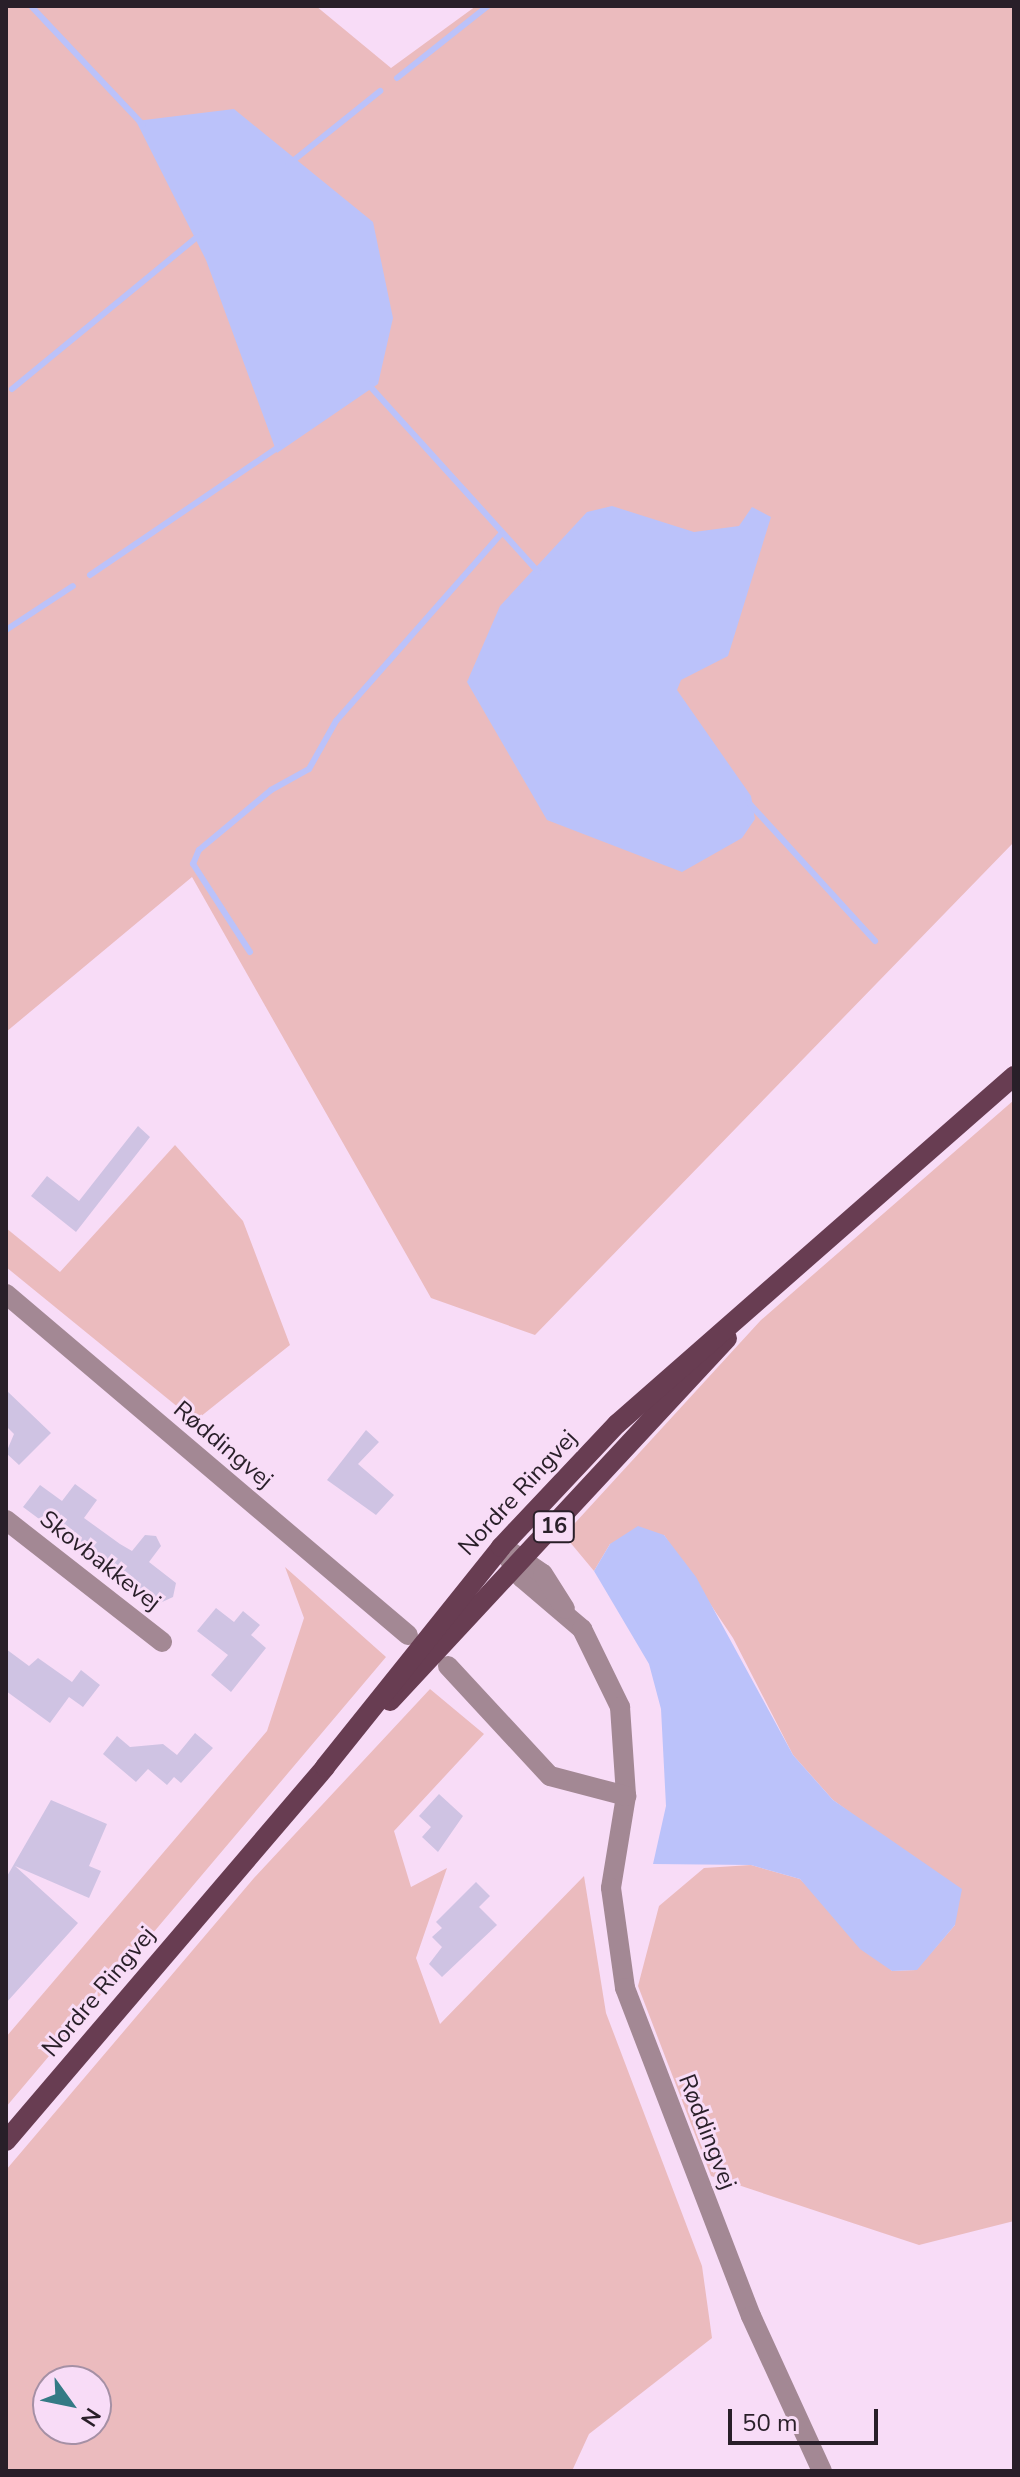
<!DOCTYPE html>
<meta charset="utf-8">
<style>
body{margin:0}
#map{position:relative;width:1020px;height:2477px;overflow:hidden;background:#f8dcf7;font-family:"Nunito Sans",sans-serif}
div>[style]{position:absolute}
.green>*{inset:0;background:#ebbbbe}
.water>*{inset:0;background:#bbc2fa}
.stream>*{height:6px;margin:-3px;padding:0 3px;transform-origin:3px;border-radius:3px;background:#bbc2fa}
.building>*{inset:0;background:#cfc3e3}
.minor>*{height:20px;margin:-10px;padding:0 10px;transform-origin:10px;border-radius:10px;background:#a38894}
.tertiary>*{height:20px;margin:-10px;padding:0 10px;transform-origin:10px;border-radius:10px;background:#a38894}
.primary>*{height:20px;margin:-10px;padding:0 10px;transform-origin:10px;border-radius:10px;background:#683d52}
span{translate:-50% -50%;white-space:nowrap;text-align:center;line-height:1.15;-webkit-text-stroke:6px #f8dcf7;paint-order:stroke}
.shield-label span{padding:2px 6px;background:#f8dcf7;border:2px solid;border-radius:6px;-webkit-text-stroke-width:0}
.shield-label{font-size:22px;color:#291f29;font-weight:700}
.street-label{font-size:24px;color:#291f29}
.frame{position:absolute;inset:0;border:8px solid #291f29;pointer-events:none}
.north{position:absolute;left:32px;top:2365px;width:80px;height:80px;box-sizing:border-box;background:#f8dcf7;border:2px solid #a590a5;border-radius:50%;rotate:123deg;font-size:22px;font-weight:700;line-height:32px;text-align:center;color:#291f29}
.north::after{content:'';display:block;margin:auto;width:28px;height:36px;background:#347a85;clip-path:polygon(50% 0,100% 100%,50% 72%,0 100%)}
.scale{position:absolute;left:728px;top:2409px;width:150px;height:36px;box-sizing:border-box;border:4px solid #291f29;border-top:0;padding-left:10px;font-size:24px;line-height:28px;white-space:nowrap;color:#291f29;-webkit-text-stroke:6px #f8dcf7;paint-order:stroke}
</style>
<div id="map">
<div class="green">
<i style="clip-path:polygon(6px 6px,316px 6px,391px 68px,476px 6px,1014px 6px,1014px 842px,535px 1335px,431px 1298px,192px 877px,6px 1032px)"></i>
<i style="clip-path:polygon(1014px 1100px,1014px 2221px,919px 2245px,711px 2176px,638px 1986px,659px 1906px,704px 1868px,751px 1865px,800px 1879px,892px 1971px,916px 1970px,955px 1925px,874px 1830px,833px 1800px,793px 1755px,733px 1638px,664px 1535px,610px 1544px,594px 1571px,564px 1535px,761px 1320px)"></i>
<i style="clip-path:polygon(175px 1145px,243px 1221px,290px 1345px,195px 1421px,6px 1267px,6px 1228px,60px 1272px)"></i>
<i style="clip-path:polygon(285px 1567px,386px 1657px,6px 2107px,6px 2037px,267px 1731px,304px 1618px)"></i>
<i style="clip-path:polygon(evenodd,430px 1689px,484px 1734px,394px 1831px,411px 1887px,447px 1868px,416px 1958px,440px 2024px,584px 1876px,606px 2013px,702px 2266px,712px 2338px,589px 2434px,572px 2471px,6px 2471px,6px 2170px,254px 1878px,430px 1689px,96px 2381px,96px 2429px,48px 2429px,48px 2381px,96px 2381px)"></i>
</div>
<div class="water">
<i style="clip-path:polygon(234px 109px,373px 222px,393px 318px,378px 384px,277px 453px,206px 260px,136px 121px)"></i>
<i style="clip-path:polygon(612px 506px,694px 532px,739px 526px,752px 507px,771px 517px,728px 656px,681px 680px,677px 690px,751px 796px,755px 819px,742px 838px,682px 872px,547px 820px,467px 682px,500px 606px,587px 512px)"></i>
<i style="clip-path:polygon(638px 1526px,664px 1535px,696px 1577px,793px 1755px,833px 1800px,962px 1889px,955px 1925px,917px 1970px,892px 1971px,860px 1949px,800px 1879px,751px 1865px,653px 1864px,666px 1806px,661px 1709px,649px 1664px,594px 1571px,610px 1544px)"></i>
</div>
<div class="stream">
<i style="left:31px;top:6px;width:163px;rotate:46.7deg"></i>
<i style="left:397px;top:78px;width:116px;rotate:-38.4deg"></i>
<i style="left:289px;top:164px;width:117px;rotate:-38.7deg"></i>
<i style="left:367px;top:383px;width:256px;rotate:47.8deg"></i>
<i style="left:12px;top:389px;width:244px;rotate:-39.4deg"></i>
<i style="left:90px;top:575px;width:227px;rotate:-34.2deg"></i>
<i style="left:6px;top:630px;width:80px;rotate:-33.3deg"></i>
<i style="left:749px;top:803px;width:187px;rotate:47.6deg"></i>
<i style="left:250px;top:952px;width:105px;rotate:-122.9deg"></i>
<i style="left:193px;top:864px;width:15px;rotate:-67deg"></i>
<i style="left:199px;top:850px;width:94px;rotate:-39.8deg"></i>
<i style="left:271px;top:790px;width:43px;rotate:-28.9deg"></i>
<i style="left:309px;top:769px;width:55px;rotate:-60.6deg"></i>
<i style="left:336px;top:721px;width:251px;rotate:-48.6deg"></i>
</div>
<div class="building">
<i style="clip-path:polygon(138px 1126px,150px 1137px,76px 1232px,31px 1196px,47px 1176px,79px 1201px)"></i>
<i style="clip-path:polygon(6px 1390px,51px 1433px,19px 1465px,6px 1453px,14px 1434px,6px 1426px)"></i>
<i style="clip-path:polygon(366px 1430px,379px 1442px,358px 1464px,394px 1495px,376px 1515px,327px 1480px)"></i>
<i style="clip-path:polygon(75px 1484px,97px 1500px,84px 1518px,120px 1544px,132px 1551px,145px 1535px,156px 1536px,161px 1546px,149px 1562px,176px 1583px,173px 1597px,160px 1603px,116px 1578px,92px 1551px,89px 1556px,23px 1507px,40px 1485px,62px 1501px)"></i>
<i style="clip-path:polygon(216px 1608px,234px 1622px,243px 1611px,260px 1625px,251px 1635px,266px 1648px,231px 1692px,211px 1675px,228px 1655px,197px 1631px)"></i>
<i style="clip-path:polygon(6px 1649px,29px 1666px,38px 1658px,72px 1682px,81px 1670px,100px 1685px,83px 1707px,69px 1697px,50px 1723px,6px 1691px)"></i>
<i style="clip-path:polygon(195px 1733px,213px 1748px,181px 1783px,174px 1777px,167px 1785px,148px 1769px,136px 1782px,103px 1754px,117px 1736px,130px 1747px,163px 1744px,177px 1755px)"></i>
<i style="clip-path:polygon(439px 1794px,463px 1816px,438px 1852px,422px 1837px,431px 1827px,419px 1816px)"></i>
<i style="clip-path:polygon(51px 1800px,107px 1824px,89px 1866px,101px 1871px,89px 1898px,15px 1866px,78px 1923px,6px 2003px,6px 1878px)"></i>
<i style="clip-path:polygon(476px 1882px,490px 1896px,479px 1907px,497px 1925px,442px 1977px,429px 1964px,442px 1947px,432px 1937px,442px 1928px,436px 1922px)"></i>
</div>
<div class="minor">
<i style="left:6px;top:1520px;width:198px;rotate:38deg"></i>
</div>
<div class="tertiary">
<i style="left:6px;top:1294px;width:527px;rotate:40.31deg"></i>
<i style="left:501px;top:1547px;width:37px;rotate:56deg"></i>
<i style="left:522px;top:1578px;width:79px;rotate:40.4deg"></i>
<i style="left:582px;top:1629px;width:87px;rotate:64deg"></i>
<i style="left:620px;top:1707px;width:89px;rotate:86.1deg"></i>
<i style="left:626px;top:1796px;width:93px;rotate:99.3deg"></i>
<i style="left:611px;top:1888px;width:101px;rotate:82deg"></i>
<i style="left:625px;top:1988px;width:351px;rotate:69deg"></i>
<i style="left:751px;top:2316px;width:170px;rotate:65.4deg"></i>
<i style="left:508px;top:1550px;width:42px;rotate:34.4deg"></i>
<i style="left:543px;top:1574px;width:41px;rotate:57.8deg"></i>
<i style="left:448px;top:1666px;width:150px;rotate:47.2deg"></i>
<i style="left:550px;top:1776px;width:79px;rotate:14.7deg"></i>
</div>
<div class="primary">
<i style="left:390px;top:1701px;width:495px;rotate:-47.1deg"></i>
<i style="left:6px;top:2141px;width:492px;rotate:-49.5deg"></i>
<i style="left:325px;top:1767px;width:282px;rotate:-51.3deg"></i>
<i style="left:501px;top:1547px;width:169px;rotate:-46.7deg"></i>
<i style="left:617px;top:1424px;width:528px;rotate:-41.24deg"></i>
</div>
<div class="shield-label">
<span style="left:554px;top:1527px">16</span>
</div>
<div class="street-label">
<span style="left:223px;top:1445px;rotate:40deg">Røddingvej</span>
<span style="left:518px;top:1493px;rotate:-47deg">Nordre Ringvej</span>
<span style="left:100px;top:1561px;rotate:38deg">Skovbakkevej</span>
<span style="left:99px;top:1992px;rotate:-50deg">Nordre Ringvej</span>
<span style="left:707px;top:2132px;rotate:69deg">Røddingvej</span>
</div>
<div class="frame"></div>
<div class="north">N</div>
<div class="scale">50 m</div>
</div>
